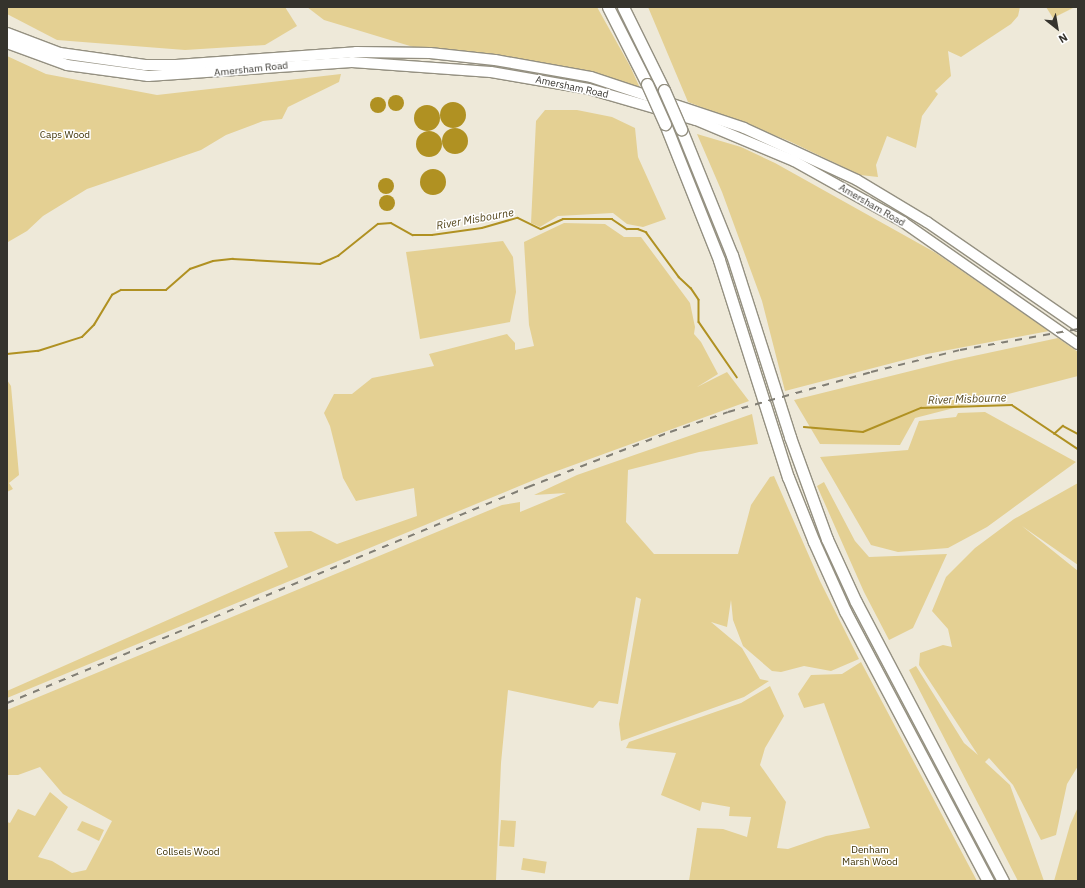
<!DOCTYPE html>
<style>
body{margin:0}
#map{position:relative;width:1085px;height:888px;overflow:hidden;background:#eee9d9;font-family:"IBM Plex Sans",sans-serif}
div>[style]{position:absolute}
.green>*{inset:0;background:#e4d093;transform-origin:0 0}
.water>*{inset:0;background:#b09122}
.round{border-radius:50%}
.stream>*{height:1.5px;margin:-0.75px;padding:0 0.75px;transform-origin:0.75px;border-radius:0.75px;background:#b09122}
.roads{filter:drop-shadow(1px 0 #949081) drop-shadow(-1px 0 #949081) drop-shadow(0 1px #949081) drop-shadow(0 -1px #949081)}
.trunk>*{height:10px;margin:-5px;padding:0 5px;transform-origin:5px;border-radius:5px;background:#fff}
.motorway>*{height:11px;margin:-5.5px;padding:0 5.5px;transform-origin:5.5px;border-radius:5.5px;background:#fff}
.rail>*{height:1.5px;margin-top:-0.75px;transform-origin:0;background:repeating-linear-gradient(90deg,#827f75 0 7px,transparent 0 14px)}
.bridges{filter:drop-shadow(1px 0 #949081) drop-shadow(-1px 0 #949081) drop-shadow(0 1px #949081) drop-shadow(0 -1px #949081)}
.motorway-bridge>*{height:11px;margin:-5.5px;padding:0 5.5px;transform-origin:5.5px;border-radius:5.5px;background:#fff}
span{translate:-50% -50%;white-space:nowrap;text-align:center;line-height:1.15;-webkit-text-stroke:3px #fff;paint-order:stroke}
.street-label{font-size:10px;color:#35332d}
.park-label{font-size:10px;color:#3c2f01}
.water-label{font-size:11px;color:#55471d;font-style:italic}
.frame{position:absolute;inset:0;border:8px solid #35332d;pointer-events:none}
.north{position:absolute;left:1037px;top:8px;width:40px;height:40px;-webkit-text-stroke:3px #fff;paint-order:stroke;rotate:149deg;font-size:11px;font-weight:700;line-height:16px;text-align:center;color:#35332d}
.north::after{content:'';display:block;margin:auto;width:14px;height:18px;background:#35332d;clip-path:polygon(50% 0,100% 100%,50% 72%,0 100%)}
</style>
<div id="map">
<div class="green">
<i style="clip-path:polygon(7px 7px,285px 7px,297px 26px,265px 45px,185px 50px,57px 40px,7px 14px)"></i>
<i style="clip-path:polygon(307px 7px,597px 7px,630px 66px,640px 88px,420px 49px,324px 20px)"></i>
<i style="clip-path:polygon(648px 7px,1020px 7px,1018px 16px,1011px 24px,961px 57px,948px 51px,951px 76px,935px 91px,938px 94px,922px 116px,916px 148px,887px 136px,876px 165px,878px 177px,860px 175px,789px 141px,688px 102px)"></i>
<i style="clip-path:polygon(1046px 7px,1075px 7px,1053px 18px)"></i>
<i style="clip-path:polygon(7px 56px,46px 74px,157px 95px,341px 74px,339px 82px,288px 107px,282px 119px,263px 121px,226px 135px,201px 150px,87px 189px,43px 216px,27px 231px,8px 242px)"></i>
<i style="clip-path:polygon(545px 110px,577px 110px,612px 117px,635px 128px,638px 157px,666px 219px,643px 227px,627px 224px,613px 213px,558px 216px,540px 227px,531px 223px,536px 121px)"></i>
<i style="clip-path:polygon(697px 134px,741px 147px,775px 163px,936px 253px,1049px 331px,927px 354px,785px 391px,762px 301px,722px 192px)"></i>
<i style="clip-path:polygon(564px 223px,605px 224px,624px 237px,641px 237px,690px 303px,695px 327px,694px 334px,701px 342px,718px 374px,697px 387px,727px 372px,749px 401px,546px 475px,7px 698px,7px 691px,288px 567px,274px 532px,311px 531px,337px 544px,417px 516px,414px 488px,356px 501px,343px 478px,330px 426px,324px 413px,334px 394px,352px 394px,372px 378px,434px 366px,429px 354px,507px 334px,515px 343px,515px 350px,534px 346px,529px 325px,524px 242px)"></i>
<i style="clip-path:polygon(503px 241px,513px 257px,516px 292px,510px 322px,420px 339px,406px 252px)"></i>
<i style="clip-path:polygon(1058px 338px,1078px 352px,1078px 376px,915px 418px,900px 445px,820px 444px,794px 400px,955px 360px)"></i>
<i style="clip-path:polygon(7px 380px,11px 386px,19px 475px,9px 483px,13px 489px,7px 492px)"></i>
<i style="clip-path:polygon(985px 412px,1076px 462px,987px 527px,948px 548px,898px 552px,871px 545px,820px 457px,908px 450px,919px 421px,956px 417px,958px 413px)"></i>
<i style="clip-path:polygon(752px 414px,758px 444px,699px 452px,628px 470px,626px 522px,654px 554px,738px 554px,751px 505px,770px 477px,774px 476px,820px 581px,859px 659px,831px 671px,804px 666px,781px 672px,772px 671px,743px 646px,733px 620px,731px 600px,727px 627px,711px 622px,742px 648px,760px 679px,769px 681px,744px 697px,621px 741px,619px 724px,641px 599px,636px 597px,618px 704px,599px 701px,593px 708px,508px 690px,501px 763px,496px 881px,7px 881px,7px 822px,10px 823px,18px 809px,35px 816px,50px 792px,68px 807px,38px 857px,52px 861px,72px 873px,86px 870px,112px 821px,63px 794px,40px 767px,18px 775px,7px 775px,7px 710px,502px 505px,520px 502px,520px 512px,566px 493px,534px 495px,577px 475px)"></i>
<i style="clip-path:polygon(824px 482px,855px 541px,869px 557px,947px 554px,913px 628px,889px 640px,864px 592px,817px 486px)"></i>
<i style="clip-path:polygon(1078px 483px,1078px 565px,1022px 526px,1078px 571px,1078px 766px,1067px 784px,1056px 835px,1041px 840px,1013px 785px,989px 758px,985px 762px,1010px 785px,1044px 881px,1018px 881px,909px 670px,916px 666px,964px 743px,978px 755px,919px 665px,920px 653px,943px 645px,952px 647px,948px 629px,932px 611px,946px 577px,975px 548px,1014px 519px)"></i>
<i style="clip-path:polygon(861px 662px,977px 881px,689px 881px,697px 828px,723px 829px,747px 837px,751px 817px,729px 816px,730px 807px,702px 802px,700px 811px,661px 795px,676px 753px,626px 748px,629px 742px,741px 703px,770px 686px,784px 716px,765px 748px,760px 765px,786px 802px,777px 848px,788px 849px,826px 836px,870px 828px,824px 703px,804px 708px,798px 694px,811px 675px,842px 674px)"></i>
<i style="clip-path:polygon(1078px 807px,1078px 881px,1054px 881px,1070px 825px)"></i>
<i style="left:501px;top:820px;width:15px;height:26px;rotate:4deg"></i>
<i style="clip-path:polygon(82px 821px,104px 830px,99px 841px,77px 830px)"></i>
<i style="left:523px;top:858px;width:24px;height:12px;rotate:9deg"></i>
</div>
<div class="water">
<i class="round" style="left:388px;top:95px;width:16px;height:16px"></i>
<i class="round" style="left:370px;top:97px;width:16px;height:16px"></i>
<i class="round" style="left:440px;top:102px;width:26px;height:26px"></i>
<i class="round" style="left:414px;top:105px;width:26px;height:26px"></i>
<i class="round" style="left:442px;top:128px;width:26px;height:26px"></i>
<i class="round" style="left:416px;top:131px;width:26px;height:26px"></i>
<i class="round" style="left:420px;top:169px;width:26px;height:26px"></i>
<i class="round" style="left:378px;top:178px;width:16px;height:16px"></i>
<i class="round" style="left:379px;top:195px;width:16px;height:16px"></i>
</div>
<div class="stream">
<i style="left:7px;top:354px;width:31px;rotate:-6deg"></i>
<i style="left:38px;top:351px;width:46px;rotate:-17.7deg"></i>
<i style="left:82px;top:337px;width:17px;rotate:-45deg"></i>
<i style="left:94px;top:325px;width:35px;rotate:-59deg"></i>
<i style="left:112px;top:295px;width:10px;rotate:-29deg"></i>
<i style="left:121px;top:290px;width:45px"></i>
<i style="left:166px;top:290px;width:32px;rotate:-41deg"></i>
<i style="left:190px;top:269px;width:24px;rotate:-19deg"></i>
<i style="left:213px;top:261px;width:20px;rotate:-6deg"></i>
<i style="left:233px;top:259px;width:87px;rotate:3.3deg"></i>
<i style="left:320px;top:264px;width:20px;rotate:-24deg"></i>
<i style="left:338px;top:256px;width:51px;rotate:-38.7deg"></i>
<i style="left:378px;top:224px;width:13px;rotate:-4deg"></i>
<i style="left:391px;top:223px;width:25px;rotate:29deg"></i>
<i style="left:413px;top:235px;width:19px"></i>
<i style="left:432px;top:235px;width:50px;rotate:-8deg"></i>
<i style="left:482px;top:228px;width:37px;rotate:-16deg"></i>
<i style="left:518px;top:218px;width:25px;rotate:26deg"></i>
<i style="left:541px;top:229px;width:24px;rotate:-24deg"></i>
<i style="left:563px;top:219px;width:49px"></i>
<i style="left:612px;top:219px;width:18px;rotate:34deg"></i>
<i style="left:627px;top:229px;width:11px"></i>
<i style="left:638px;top:229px;width:9px;rotate:21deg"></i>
<i style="left:646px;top:232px;width:56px;rotate:53.7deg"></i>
<i style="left:679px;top:277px;width:16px;rotate:43deg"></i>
<i style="left:691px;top:288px;width:14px;rotate:56deg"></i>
<i style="left:699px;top:300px;width:22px;rotate:90deg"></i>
<i style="left:699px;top:322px;width:67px;rotate:55.4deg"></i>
<i style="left:804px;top:427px;width:59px;rotate:4.8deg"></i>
<i style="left:863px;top:432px;width:63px;rotate:-22.5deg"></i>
<i style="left:921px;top:408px;width:91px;rotate:-1.9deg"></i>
<i style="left:1012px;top:405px;width:79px;rotate:33.7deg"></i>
<i style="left:1054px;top:434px;width:12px;rotate:-42deg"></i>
<i style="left:1063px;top:426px;width:17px;rotate:28deg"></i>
</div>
<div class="roads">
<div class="trunk">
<i style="left:7px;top:33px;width:57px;rotate:20.7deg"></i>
<i style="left:60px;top:53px;width:86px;rotate:8deg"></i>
<i style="left:145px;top:65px;width:31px"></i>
<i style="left:176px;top:65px;width:180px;rotate:-4.1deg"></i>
<i style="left:356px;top:52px;width:74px;rotate:0.8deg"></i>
<i style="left:430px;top:53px;width:65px;rotate:6.1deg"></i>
<i style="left:495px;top:60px;width:97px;rotate:10deg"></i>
<i style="left:591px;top:77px;width:161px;rotate:18.4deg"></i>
<i style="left:744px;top:128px;width:124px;rotate:24.7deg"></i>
<i style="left:857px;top:180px;width:82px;rotate:31deg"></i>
<i style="left:927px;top:222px;width:183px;rotate:34.6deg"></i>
<i style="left:7px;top:43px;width:64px;rotate:20.1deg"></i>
<i style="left:67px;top:65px;width:82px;rotate:7.7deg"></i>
<i style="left:148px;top:76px;width:204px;rotate:-3.9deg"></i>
<i style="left:352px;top:62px;width:139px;rotate:4.1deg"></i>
<i style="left:491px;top:72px;width:99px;rotate:9.8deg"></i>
<i style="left:589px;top:89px;width:111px;rotate:16.2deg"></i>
<i style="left:696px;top:120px;width:106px;rotate:22.7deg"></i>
<i style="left:794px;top:161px;width:125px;rotate:29.2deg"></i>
<i style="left:903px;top:222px;width:213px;rotate:34.9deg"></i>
</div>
<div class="motorway">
<i style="left:608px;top:7px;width:86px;rotate:63.1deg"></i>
<i style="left:623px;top:7px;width:93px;rotate:63.7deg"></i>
<i style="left:665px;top:124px;width:146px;rotate:68.3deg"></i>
<i style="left:719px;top:260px;width:228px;rotate:72.4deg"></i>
<i style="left:788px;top:477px;width:70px;rotate:68.2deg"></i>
<i style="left:814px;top:542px;width:76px;rotate:65.8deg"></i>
<i style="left:845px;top:611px;width:306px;rotate:62.1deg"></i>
<i style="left:681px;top:129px;width:136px;rotate:68deg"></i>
<i style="left:732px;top:255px;width:191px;rotate:72.3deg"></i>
<i style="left:790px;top:437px;width:109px;rotate:70.1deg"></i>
<i style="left:827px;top:539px;width:69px;rotate:65.3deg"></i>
<i style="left:856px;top:602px;width:315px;rotate:62.2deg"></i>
</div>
</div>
<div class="rail">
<i style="left:7px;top:703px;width:564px;rotate:-22.52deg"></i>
<i style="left:528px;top:487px;width:152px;rotate:-21.2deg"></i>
<i style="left:670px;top:432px;width:61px;rotate:-19deg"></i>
<i style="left:728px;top:412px;width:148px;rotate:-15.6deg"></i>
<i style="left:871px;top:372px;width:92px;rotate:-13.9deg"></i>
<i style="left:960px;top:350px;width:120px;rotate:-10.1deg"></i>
</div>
<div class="bridges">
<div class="motorway-bridge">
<i style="left:647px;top:84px;width:44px;rotate:65.8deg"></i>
<i style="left:664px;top:90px;width:43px;rotate:66.4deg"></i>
</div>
</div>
<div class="street-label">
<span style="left:251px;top:69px;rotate:-6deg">Amersham Road</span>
<span style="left:572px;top:87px;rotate:12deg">Amersham Road</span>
<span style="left:872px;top:205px;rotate:30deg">Amersham Road</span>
</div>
<div class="park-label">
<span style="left:65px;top:135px">Caps Wood</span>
<span style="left:870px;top:855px">Denham<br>Marsh Wood</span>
<span style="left:188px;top:852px">Collsels Wood</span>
</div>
<div class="water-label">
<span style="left:475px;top:219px;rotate:-10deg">River Misbourne</span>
<span style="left:967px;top:399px;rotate:-2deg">River Misbourne</span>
</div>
<div class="frame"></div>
<div class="north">N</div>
</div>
